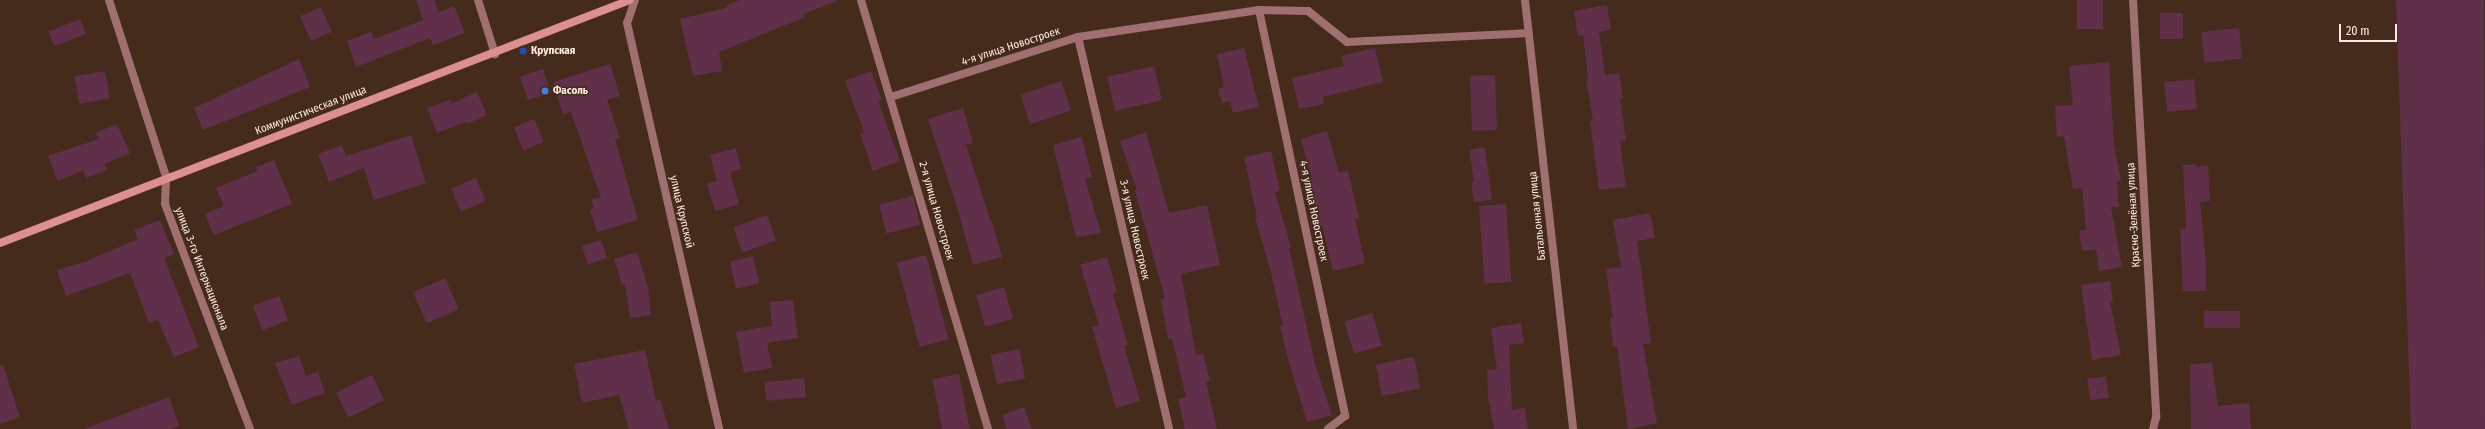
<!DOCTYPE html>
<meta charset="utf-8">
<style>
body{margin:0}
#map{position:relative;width:2485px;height:429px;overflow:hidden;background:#452b1c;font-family:"Fira Sans Condensed",sans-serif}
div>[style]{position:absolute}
.building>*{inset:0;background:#602f49;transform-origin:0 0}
.minor>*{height:8px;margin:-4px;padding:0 4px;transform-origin:4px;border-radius:4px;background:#a06f6f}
.secondary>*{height:8px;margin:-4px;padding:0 4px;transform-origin:4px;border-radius:4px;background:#dd8f91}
.dots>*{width:11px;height:11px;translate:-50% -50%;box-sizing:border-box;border:2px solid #452b1c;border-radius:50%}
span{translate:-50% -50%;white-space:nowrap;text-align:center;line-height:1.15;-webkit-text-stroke:3px #452b1c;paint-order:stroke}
.street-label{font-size:11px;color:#feece3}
.poi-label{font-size:11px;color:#feece3;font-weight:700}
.left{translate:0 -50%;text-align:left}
.scale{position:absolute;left:2339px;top:24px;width:58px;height:18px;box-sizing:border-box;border:2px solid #feece3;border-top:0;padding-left:5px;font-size:12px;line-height:14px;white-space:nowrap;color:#feece3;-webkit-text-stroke:3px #452b1c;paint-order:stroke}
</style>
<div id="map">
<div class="building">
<i style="clip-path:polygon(416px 0,434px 0,439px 12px,454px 6px,465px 33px,433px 45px,430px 38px,356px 67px,347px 41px,371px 32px,374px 39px,423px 20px)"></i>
<i style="clip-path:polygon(740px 0,837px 0,837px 1px,803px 14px,805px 17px,719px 52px,722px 71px,693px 76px,680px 19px,726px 8px,725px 6px)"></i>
<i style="left:2077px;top:0;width:26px;height:29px"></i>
<i style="clip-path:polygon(2396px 0,2484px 0,2485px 429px,2411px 429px)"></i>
<i style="clip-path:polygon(1607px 5px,1611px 30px,1599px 32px,1605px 75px,1619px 73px,1623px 98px,1620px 98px,1626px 140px,1620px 141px,1626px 187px,1599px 190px,1590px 121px,1593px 121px,1586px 78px,1588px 78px,1583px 35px,1578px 36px,1574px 11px)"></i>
<i style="left:321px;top:7px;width:27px;height:23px;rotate:66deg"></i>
<i style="left:2160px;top:13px;width:23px;height:26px"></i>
<i style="left:80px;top:19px;width:16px;height:34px;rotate:68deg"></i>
<i style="left:2239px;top:28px;width:31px;height:38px;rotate:84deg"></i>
<i style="clip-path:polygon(1244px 48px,1259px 107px,1233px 113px,1230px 101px,1222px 103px,1218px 89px,1224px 87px,1217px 54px)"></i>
<i style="clip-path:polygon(1375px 48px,1383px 82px,1323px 97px,1324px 104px,1299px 109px,1292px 78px,1344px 66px,1341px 56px)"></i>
<i style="clip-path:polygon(299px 59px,310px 87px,203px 130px,194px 108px)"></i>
<i style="clip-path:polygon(2109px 62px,2114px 145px,2121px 181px,2117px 181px,2119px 207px,2111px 207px,2122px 267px,2099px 271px,2096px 249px,2082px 251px,2079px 231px,2086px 230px,2082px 188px,2073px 189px,2064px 136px,2057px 137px,2055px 106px,2073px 105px,2069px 66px)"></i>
<i style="clip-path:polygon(610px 64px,620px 96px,607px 100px,620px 138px,615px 139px,638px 220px,597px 232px,590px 210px,594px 208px,591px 199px,601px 198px,571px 112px,563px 114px,553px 82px)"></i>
<i style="left:1154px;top:66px;width:35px;height:48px;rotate:77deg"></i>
<i style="left:543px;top:69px;width:25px;height:24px;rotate:72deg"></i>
<i style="left:105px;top:71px;width:28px;height:31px;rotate:80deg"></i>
<i style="clip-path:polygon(871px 71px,882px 100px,878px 101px,900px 161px,873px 171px,860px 134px,864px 132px,845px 81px)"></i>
<i style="left:1495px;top:75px;width:55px;height:25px;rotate:88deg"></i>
<i style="left:2194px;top:79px;width:30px;height:30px;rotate:84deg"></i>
<i style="left:1061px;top:81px;width:31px;height:43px;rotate:71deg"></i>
<i style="clip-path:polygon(477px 92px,487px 115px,467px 124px,466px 122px,437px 133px,427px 108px,449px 100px,451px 104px)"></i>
<i style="clip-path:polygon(963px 108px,973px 143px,966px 145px,991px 222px,992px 221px,1002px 257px,973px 265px,958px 210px,928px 119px)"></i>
<i style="left:534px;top:119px;width:25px;height:22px;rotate:67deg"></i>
<i style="clip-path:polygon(117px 124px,130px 153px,105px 164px,107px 170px,86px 178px,83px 170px,58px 181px,48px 156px,99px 139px,96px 133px)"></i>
<i style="clip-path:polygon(1327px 131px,1339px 173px,1348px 171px,1359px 218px,1355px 219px,1365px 263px,1333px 271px,1322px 226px,1320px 227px,1309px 180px,1312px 179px,1301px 139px)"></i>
<i style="clip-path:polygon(1146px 132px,1169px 213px,1207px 205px,1220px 265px,1181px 274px,1196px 355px,1203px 353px,1210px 381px,1206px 382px,1217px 429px,1185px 429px,1178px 399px,1186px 397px,1172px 338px,1168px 339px,1161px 299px,1165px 298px,1135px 191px,1137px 191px,1120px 141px)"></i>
<i style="clip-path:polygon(411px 135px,426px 183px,374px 200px,364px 168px,329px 182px,318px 154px,342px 145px,346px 156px)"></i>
<i style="clip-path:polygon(1082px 137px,1092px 177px,1085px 179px,1101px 233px,1076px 237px,1053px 145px)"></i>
<i style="clip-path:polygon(1485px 147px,1492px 200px,1474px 202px,1471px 182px,1474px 182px,1469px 150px)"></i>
<i style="clip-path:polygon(736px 148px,741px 169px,730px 172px,739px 204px,715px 211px,707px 184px,717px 181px,710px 155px)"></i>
<i style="clip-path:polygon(1271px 151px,1280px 191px,1275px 192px,1291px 247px,1289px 248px,1315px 364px,1332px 415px,1307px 422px,1288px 359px,1280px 326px,1283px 326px,1271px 272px,1255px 218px,1257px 217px,1244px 157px)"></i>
<i style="clip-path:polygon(274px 160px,292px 204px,214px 235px,205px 214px,224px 206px,216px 188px,258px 171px,256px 167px)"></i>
<i style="clip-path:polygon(2195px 164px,2196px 167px,2208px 166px,2210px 201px,2200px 202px,2206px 263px,2206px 291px,2183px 291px,2180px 229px,2186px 228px,2183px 165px)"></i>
<i style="left:476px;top:178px;width:25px;height:27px;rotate:67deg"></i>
<i style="left:913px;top:196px;width:30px;height:35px;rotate:76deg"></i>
<i style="left:1506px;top:204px;width:78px;height:27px;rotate:86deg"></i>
<i style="clip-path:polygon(1650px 213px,1655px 238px,1637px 241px,1651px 343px,1643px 344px,1657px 423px,1628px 429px,1617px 346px,1613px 347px,1610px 318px,1613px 318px,1606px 269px,1621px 267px,1613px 220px)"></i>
<i style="left:767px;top:215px;width:27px;height:36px;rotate:70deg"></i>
<i style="clip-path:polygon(160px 220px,174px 254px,164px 258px,199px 347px,174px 357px,158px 320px,149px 323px,130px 273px,66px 296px,57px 270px,82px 263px,138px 239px,134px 230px)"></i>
<i style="left:601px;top:240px;width:19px;height:20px;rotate:72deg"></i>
<i style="clip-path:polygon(637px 252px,648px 287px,651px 315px,630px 318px,625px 284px,622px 285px,614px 259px)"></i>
<i style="left:926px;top:255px;width:87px;height:30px;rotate:75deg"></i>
<i style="left:753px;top:256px;width:28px;height:24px;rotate:77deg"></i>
<i style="clip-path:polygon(1107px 257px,1117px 292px,1113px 294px,1128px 345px,1124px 346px,1140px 401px,1116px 408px,1092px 327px,1099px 325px,1080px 265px)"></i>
<i style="left:445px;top:278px;width:34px;height:35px;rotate:66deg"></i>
<i style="clip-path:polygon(2110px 281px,2113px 302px,2110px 302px,2121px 355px,2092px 360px,2081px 285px)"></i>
<i style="left:1004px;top:287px;width:33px;height:29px;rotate:74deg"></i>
<i style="left:279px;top:296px;width:26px;height:28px;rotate:69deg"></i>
<i style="clip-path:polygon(793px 300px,798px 338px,767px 343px,772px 368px,744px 373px,736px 332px,772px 326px,770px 302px)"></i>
<i style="left:2240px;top:311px;width:17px;height:36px;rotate:90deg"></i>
<i style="left:1372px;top:313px;width:34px;height:29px;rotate:73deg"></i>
<i style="clip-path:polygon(1521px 323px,1524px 343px,1509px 345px,1512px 410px,1525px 408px,1528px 429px,1494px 429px,1488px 396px,1487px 370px,1497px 369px,1491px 328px)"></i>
<i style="left:1019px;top:349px;width:30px;height:29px;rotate:78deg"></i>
<i style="clip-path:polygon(645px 350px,656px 401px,660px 399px,669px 429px,629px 429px,619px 395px,582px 403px,574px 364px)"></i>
<i style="clip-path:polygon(299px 356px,306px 376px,318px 372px,325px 393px,292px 405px,275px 363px)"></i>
<i style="left:1414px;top:357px;width:32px;height:39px;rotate:79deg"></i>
<i style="clip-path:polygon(2212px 363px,2218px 406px,2249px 403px,2251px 429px,2191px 429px,2190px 364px)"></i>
<i style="clip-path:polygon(0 365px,3px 365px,20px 417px,0 424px)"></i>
<i style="left:959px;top:374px;width:56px;height:27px;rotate:79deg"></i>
<i style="left:372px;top:375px;width:28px;height:40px;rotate:64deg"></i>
<i style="left:2106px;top:376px;width:22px;height:19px;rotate:82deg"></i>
<i style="left:804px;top:378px;width:19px;height:40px;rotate:84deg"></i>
<i style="clip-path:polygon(169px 397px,179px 426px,170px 429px,84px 429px)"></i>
<i style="clip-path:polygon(1024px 407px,1032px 429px,1007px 429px,1002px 415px)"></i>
</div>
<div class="minor">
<i style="left:109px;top:0;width:186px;rotate:72.1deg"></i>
<i style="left:166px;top:177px;width:27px;rotate:92deg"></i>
<i style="left:165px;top:204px;width:241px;rotate:69.3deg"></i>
<i style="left:478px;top:0;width:57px;rotate:72.5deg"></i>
<i style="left:635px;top:0;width:24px;rotate:109deg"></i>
<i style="left:627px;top:23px;width:416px;rotate:77.2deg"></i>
<i style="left:861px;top:0;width:447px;rotate:73.5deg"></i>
<i style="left:1525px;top:0;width:432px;rotate:83.6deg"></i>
<i style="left:2133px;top:0;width:418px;rotate:86.8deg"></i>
<i style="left:2156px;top:417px;width:12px;rotate:104deg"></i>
<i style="left:1259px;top:10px;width:415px;rotate:78deg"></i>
<i style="left:1345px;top:416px;width:21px;rotate:143deg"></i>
<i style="left:1078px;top:37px;width:402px;rotate:76.9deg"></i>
<i style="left:891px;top:97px;width:196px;rotate:-17.8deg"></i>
<i style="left:1078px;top:37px;width:183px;rotate:-8.5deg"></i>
<i style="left:1259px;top:10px;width:49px;rotate:1.2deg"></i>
<i style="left:1308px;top:11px;width:50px;rotate:38.5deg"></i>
<i style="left:1347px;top:42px;width:182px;rotate:-2.8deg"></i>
</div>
<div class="secondary">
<i style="left:0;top:243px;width:675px;rotate:-21.09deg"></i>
</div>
<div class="dots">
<i style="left:523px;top:51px;background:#1a4fb4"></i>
<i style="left:545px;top:91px;background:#3f7fe0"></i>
</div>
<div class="street-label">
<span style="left:1011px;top:47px;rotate:-18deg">4-я улица Новостроек</span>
<span style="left:311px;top:111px;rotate:-21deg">Коммунистическая улица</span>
<span style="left:936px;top:211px;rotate:74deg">2-я улица Новостроек</span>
<span style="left:1313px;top:211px;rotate:78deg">4-я улица Новостроек</span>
<span style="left:681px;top:212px;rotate:77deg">улица Крупской</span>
<span style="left:2134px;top:215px;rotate:-93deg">Красно-Зелёная улица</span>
<span style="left:1538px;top:216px;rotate:-96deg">Батальонная улица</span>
<span style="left:1134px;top:230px;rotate:77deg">3-я улица Новостроек</span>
<span style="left:201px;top:269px;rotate:69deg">улица 3-го Интернационала</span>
</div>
<div class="poi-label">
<span class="left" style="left:531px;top:51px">Крупская</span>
<span class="left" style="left:553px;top:91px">Фасоль</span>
</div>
<div class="scale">20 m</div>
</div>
